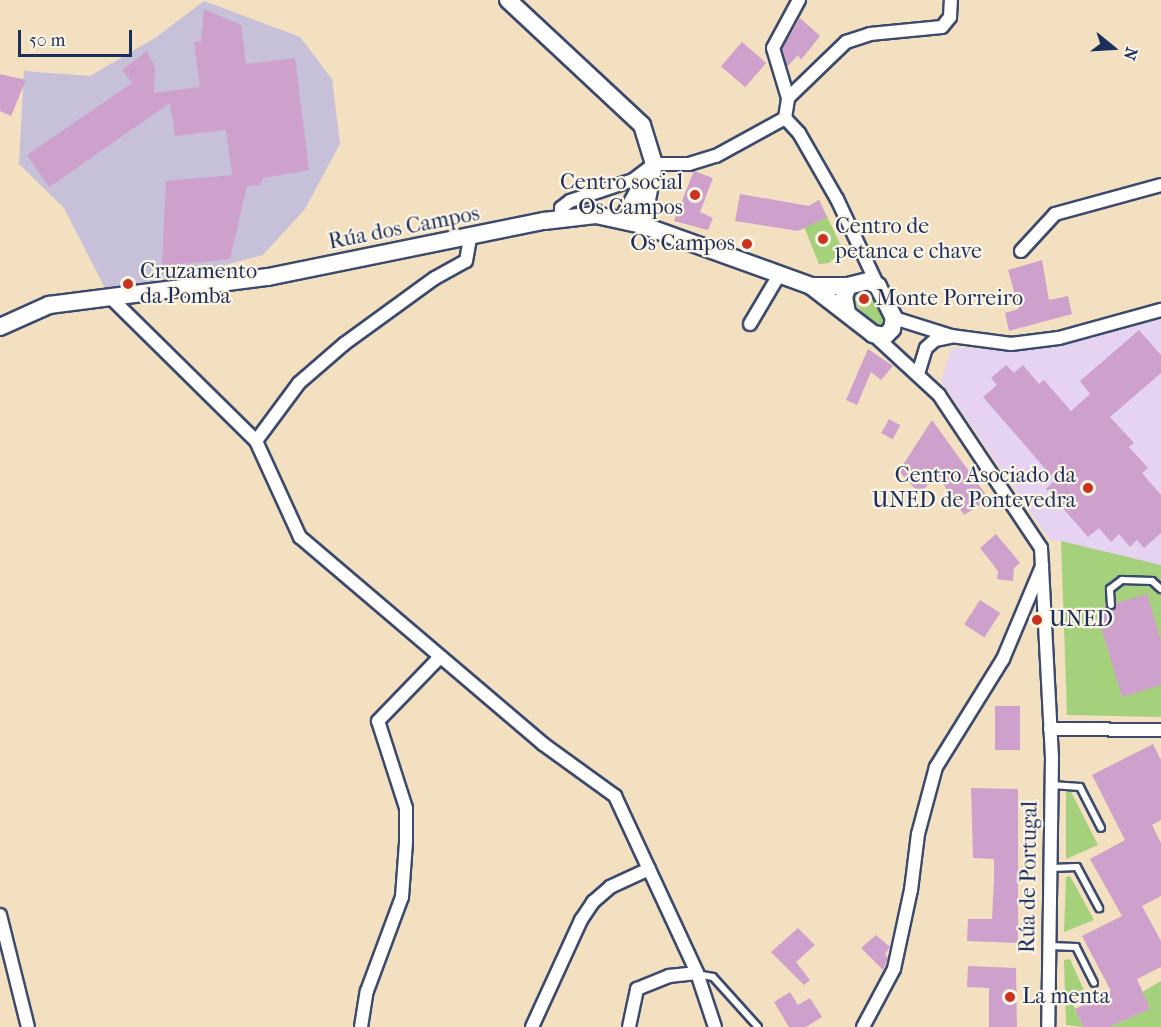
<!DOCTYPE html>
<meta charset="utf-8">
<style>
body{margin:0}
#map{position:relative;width:1161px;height:1027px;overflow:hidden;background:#f2e0c1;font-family:"IM FELL French Canon",serif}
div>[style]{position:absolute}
.built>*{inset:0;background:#e5d3f1}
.industrial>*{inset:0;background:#c7c0d9}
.green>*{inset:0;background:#a5d07c}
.building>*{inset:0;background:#cda1cb;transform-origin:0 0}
.roads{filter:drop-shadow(2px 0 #3b4a6d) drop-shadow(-2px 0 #3b4a6d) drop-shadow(0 2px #3b4a6d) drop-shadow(0 -2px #3b4a6d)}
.lane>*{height:6px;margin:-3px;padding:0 3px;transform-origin:3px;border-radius:3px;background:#fff}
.street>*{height:12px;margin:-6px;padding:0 6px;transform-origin:6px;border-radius:6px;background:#fff}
.secondary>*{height:16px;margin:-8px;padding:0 8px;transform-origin:8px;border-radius:8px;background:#fff}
.dots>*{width:16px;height:16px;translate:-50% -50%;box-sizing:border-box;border:3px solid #fcf5e5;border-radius:50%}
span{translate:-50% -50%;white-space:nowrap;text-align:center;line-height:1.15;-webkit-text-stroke:4.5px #fcf5e5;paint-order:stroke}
.poi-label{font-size:22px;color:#1b2f5e}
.right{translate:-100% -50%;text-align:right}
.left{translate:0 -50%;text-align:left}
.street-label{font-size:22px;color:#1b2f5e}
.north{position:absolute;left:1083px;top:18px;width:60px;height:60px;-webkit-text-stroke:4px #fcf5e5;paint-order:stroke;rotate:108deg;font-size:16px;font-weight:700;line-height:24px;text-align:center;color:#1b2f5e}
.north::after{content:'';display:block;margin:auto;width:21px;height:27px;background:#1b2f5e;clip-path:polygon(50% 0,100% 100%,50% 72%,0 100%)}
.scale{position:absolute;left:18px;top:30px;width:114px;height:27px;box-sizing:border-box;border:3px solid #1b2f5e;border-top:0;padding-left:8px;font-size:18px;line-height:21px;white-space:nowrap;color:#1b2f5e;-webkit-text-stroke:4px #fcf5e5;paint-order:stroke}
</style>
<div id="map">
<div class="built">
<i style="clip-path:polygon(1161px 318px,1161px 565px,1049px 539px,941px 381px,952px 347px,1020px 351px)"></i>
</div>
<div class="industrial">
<i style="clip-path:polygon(204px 1px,300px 37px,332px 79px,340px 144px,305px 209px,263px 255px,109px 296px,64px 208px,19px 164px,24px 71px,90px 76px,155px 38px)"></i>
</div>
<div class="green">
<i style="clip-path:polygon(819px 200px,843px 250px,829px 263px,819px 264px,798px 212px)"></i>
<i style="clip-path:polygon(861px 287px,872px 291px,886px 317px,883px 326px,877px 327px,852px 301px)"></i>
<i style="clip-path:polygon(1061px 541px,1161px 565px,1161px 717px,1067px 715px)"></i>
<i style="clip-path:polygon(1066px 790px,1070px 790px,1098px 845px,1066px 859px)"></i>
<i style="clip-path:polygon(1070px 876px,1094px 920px,1064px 932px,1066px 877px)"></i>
<i style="clip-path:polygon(1070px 959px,1087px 997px,1073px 1004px,1083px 1027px,1066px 1025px,1064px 960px)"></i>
<i style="clip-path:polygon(1161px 981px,1161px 1027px,1109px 1027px,1150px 1009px,1142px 992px)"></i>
</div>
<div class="building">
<i style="clip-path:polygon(204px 9px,241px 25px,246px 64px,295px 58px,309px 170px,263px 178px,260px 185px,247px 186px,230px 259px,162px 266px,166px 181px,232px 175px,226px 130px,175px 136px,170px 103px,49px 187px,27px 155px,132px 83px,122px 70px,147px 51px,155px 68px,154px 93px,200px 87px,194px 42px,201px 41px)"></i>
<i style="clip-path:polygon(800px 18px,820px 36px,801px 60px,798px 55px,787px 67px,782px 49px)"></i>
<i style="left:742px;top:42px;width:32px;height:32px;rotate:41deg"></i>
<i style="clip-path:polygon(0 74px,26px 80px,11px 116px,0 111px)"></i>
<i style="clip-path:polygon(694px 171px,713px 178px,700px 212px,713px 218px,708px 230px,674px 221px)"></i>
<i style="clip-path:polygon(740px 194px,809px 206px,819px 200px,827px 217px,798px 231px,735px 221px)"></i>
<i style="clip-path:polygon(1042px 260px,1049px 300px,1068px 296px,1072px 314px,1009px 331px,1005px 313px,1019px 309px,1008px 270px)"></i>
<i style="clip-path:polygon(1139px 330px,1161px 355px,1161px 373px,1110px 417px,1134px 443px,1129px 447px,1148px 468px,1142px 473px,1161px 495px,1161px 533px,1144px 548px,1137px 540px,1130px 547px,1119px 534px,1111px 542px,1099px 528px,1088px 537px,1046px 489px,1055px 480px,983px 397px,997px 385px,991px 378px,1006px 365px,1014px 373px,1023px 365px,1039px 384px,1044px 380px,1071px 411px,1090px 394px,1080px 381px)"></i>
<i style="clip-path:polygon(868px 349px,893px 366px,881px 380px,871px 372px,857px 405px,846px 400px)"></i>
<i style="left:889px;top:419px;width:13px;height:16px;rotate:29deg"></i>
<i style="clip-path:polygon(932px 420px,989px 499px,964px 515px,938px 476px,919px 493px,899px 471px)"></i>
<i style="clip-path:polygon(996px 534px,1020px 563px,1014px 568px,1013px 581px,997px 579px,998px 571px,980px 548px)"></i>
<i style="clip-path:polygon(1147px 594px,1161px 641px,1161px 685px,1122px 697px,1096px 610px,1106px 606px,1112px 610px,1116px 603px)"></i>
<i style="left:980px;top:600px;width:24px;height:29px;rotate:33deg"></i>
<i style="left:995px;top:706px;width:25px;height:44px"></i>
<i style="clip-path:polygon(1153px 744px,1161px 760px,1161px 820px,1152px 825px,1161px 843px,1161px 896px,1142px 906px,1161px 941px,1161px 967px,1137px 979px,1150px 1009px,1109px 1027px,1083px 1027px,1075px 1009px,1111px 991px,1082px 936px,1122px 916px,1090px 859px,1125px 840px,1092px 775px)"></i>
<i style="clip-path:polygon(971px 788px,1018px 789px,1018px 943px,967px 941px,968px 919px,992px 919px,994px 878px,994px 859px,973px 858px)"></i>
<i style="clip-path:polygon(798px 928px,815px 945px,796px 962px,810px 980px,804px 985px,771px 952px)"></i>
<i style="clip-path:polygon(876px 935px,890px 947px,885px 954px,888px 958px,883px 970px,861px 948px)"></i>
<i style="clip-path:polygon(968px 966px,1016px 968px,1017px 1027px,989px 1027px,989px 988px,967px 987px)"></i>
<i style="clip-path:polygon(790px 992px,798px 1005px,810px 998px,822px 1017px,806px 1027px,789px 1027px,774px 1002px)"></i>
</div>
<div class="roads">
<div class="lane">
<i style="left:1111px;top:605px;width:16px;rotate:-94deg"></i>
<i style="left:1110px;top:589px;width:15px;rotate:-37deg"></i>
<i style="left:1122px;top:580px;width:30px;rotate:2deg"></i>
<i style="left:1152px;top:581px;width:12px;rotate:42deg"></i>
<i style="left:1052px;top:785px;width:28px;rotate:4deg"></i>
<i style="left:1080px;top:787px;width:46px;rotate:62.9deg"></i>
<i style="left:1051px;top:868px;width:26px;rotate:-2deg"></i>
<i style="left:1077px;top:867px;width:47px;rotate:61.8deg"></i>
<i style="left:1050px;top:946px;width:26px;rotate:2deg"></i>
<i style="left:1076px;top:947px;width:40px;rotate:63.4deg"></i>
<i style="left:697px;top:974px;width:16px;rotate:11deg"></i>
<i style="left:713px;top:977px;width:67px;rotate:48deg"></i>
</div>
<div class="street">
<i style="left:788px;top:98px;width:52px;rotate:-106.7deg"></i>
<i style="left:773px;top:48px;width:55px;rotate:-61.6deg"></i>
<i style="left:785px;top:118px;width:20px;rotate:-81deg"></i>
<i style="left:788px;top:98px;width:81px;rotate:-44deg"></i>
<i style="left:846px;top:42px;width:25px;rotate:-18deg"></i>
<i style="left:870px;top:34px;width:72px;rotate:-5.6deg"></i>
<i style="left:942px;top:27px;width:13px;rotate:-51deg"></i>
<i style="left:950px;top:17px;width:17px;rotate:-87deg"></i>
<i style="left:562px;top:218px;width:10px;rotate:-96deg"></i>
<i style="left:561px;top:208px;width:11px;rotate:-38deg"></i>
<i style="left:570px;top:201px;width:66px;rotate:-18.4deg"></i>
<i style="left:633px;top:180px;width:26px;rotate:-37deg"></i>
<i style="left:654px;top:164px;width:35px"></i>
<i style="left:689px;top:164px;width:28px;rotate:-17deg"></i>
<i style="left:716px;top:156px;width:79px;rotate:-28.8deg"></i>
<i style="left:785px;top:118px;width:21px;rotate:47deg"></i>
<i style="left:799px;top:133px;width:76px;rotate:60.1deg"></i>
<i style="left:837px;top:199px;width:96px;rotate:64.8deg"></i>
<i style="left:1021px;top:251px;width:50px;rotate:-47.4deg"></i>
<i style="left:1055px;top:214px;width:110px;rotate:-15.3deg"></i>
<i style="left:109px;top:296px;width:206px;rotate:44.6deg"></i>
<i style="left:256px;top:441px;width:106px;rotate:65.4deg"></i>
<i style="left:300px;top:537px;width:319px;rotate:40.4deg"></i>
<i style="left:543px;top:744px;width:89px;rotate:35.8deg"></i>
<i style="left:615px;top:796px;width:195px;rotate:65.1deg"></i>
<i style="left:697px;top:973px;width:57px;rotate:71.6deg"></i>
<i style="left:894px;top:318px;width:60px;rotate:17.5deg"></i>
<i style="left:951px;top:336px;width:61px;rotate:7.6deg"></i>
<i style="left:1011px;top:344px;width:48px;rotate:-7.1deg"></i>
<i style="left:1059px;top:338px;width:106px;rotate:-15.4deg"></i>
<i style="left:750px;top:324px;width:57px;rotate:-59.4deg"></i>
<i style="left:873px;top:334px;width:90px;rotate:42.7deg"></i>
<i style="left:939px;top:395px;width:184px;rotate:56.3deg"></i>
<i style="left:1041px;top:548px;width:209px;rotate:87deg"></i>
<i style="left:1052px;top:757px;width:270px;rotate:90.8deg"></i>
<i style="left:918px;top:374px;width:27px;rotate:-73deg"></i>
<i style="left:926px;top:348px;width:12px;rotate:-42deg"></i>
<i style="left:935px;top:340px;width:15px;rotate:-11deg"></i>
<i style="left:256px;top:441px;width:72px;rotate:-53.4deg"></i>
<i style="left:299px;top:383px;width:60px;rotate:-40.9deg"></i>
<i style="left:344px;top:344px;width:112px;rotate:-36deg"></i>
<i style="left:435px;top:278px;width:35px;rotate:-29deg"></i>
<i style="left:466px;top:261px;width:23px;rotate:-80deg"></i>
<i style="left:1050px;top:729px;width:111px;rotate:0.5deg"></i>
<i style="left:0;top:915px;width:115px;rotate:76deg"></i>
<i style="left:361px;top:1027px;width:36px;rotate:-81deg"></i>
<i style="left:367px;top:991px;width:100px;rotate:-69.6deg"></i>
<i style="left:402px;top:897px;width:55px;rotate:-85.8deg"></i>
<i style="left:406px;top:842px;width:34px;rotate:-90deg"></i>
<i style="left:406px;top:808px;width:91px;rotate:-107.8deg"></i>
<i style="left:378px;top:721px;width:89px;rotate:-45.9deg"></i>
<i style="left:532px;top:1027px;width:118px;rotate:-65.4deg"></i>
<i style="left:581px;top:920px;width:22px;rotate:-56deg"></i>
<i style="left:593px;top:902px;width:23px;rotate:-41deg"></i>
<i style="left:610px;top:887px;width:43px;rotate:-24.8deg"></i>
<i style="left:629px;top:1027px;width:39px;rotate:-78deg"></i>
<i style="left:637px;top:989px;width:35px;rotate:-22deg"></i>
<i style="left:669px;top:976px;width:28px;rotate:-6deg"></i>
<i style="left:863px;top:1027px;width:66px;rotate:-61.9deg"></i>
<i style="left:894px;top:969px;width:81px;rotate:-77.9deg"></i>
<i style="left:911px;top:890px;width:56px;rotate:-82.9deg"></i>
<i style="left:918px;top:834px;width:69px;rotate:-75deg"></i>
<i style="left:936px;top:767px;width:127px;rotate:-58.2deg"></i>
<i style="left:1003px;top:659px;width:101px;rotate:-67.2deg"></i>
</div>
<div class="secondary">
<i style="left:508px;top:0;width:183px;rotate:43deg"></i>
<i style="left:642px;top:125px;width:41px;rotate:72.9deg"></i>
<i style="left:654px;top:164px;width:62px;rotate:101.1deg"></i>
<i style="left:623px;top:219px;width:56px;rotate:-61.1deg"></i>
<i style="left:811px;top:286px;width:78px;rotate:37.7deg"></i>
<i style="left:873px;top:334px;width:12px;rotate:9deg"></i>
<i style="left:885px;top:336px;width:10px;rotate:-45deg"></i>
<i style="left:892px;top:329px;width:11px;rotate:-80deg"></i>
<i style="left:894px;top:318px;width:36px;rotate:-117deg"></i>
<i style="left:878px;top:286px;width:11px;rotate:-153deg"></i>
<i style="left:868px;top:281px;width:21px;rotate:166deg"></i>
<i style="left:848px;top:286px;width:12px;rotate:110deg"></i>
<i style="left:844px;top:297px;width:15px;rotate:79deg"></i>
<i style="left:0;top:327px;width:54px;rotate:-24.2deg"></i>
<i style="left:49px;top:305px;width:221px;rotate:-7.3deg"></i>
<i style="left:268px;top:277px;width:282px;rotate:-11.5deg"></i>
<i style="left:544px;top:221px;width:52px;rotate:-6.6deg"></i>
<i style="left:596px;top:215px;width:47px;rotate:12.3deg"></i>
<i style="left:642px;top:225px;width:180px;rotate:19.8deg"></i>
<i style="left:811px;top:286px;width:37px"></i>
</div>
</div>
<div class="dots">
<i style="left:695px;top:195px;background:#c8321e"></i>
<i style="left:823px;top:239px;background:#c8321e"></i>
<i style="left:747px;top:244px;background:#c8321e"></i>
<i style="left:128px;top:284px;background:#c8321e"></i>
<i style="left:864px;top:299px;background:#c8321e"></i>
<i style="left:1088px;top:488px;background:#c8321e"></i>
<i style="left:1037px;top:620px;background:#c8321e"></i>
<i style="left:1010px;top:997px;background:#c8321e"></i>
</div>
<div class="poi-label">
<span class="right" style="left:683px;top:195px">Centro social<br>Os Campos</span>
<span class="left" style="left:835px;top:239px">Centro de<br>petanca e chave</span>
<span class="right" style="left:735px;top:244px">Os Campos</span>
<span class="left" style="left:140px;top:284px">Cruzamento<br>da Pomba</span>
<span class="left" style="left:876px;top:299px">Monte Porreiro</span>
<span class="right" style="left:1076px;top:488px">Centro Asociado da<br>UNED de Pontevedra</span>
<span class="left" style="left:1049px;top:620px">UNED</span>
<span class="left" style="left:1022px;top:997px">La menta</span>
</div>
<div class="street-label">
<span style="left:404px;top:228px;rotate:-11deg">Rúa dos Campos</span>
<span style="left:1029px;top:877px;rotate:-89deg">Rúa de Portugal</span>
</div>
<div class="north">N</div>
<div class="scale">50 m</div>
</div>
